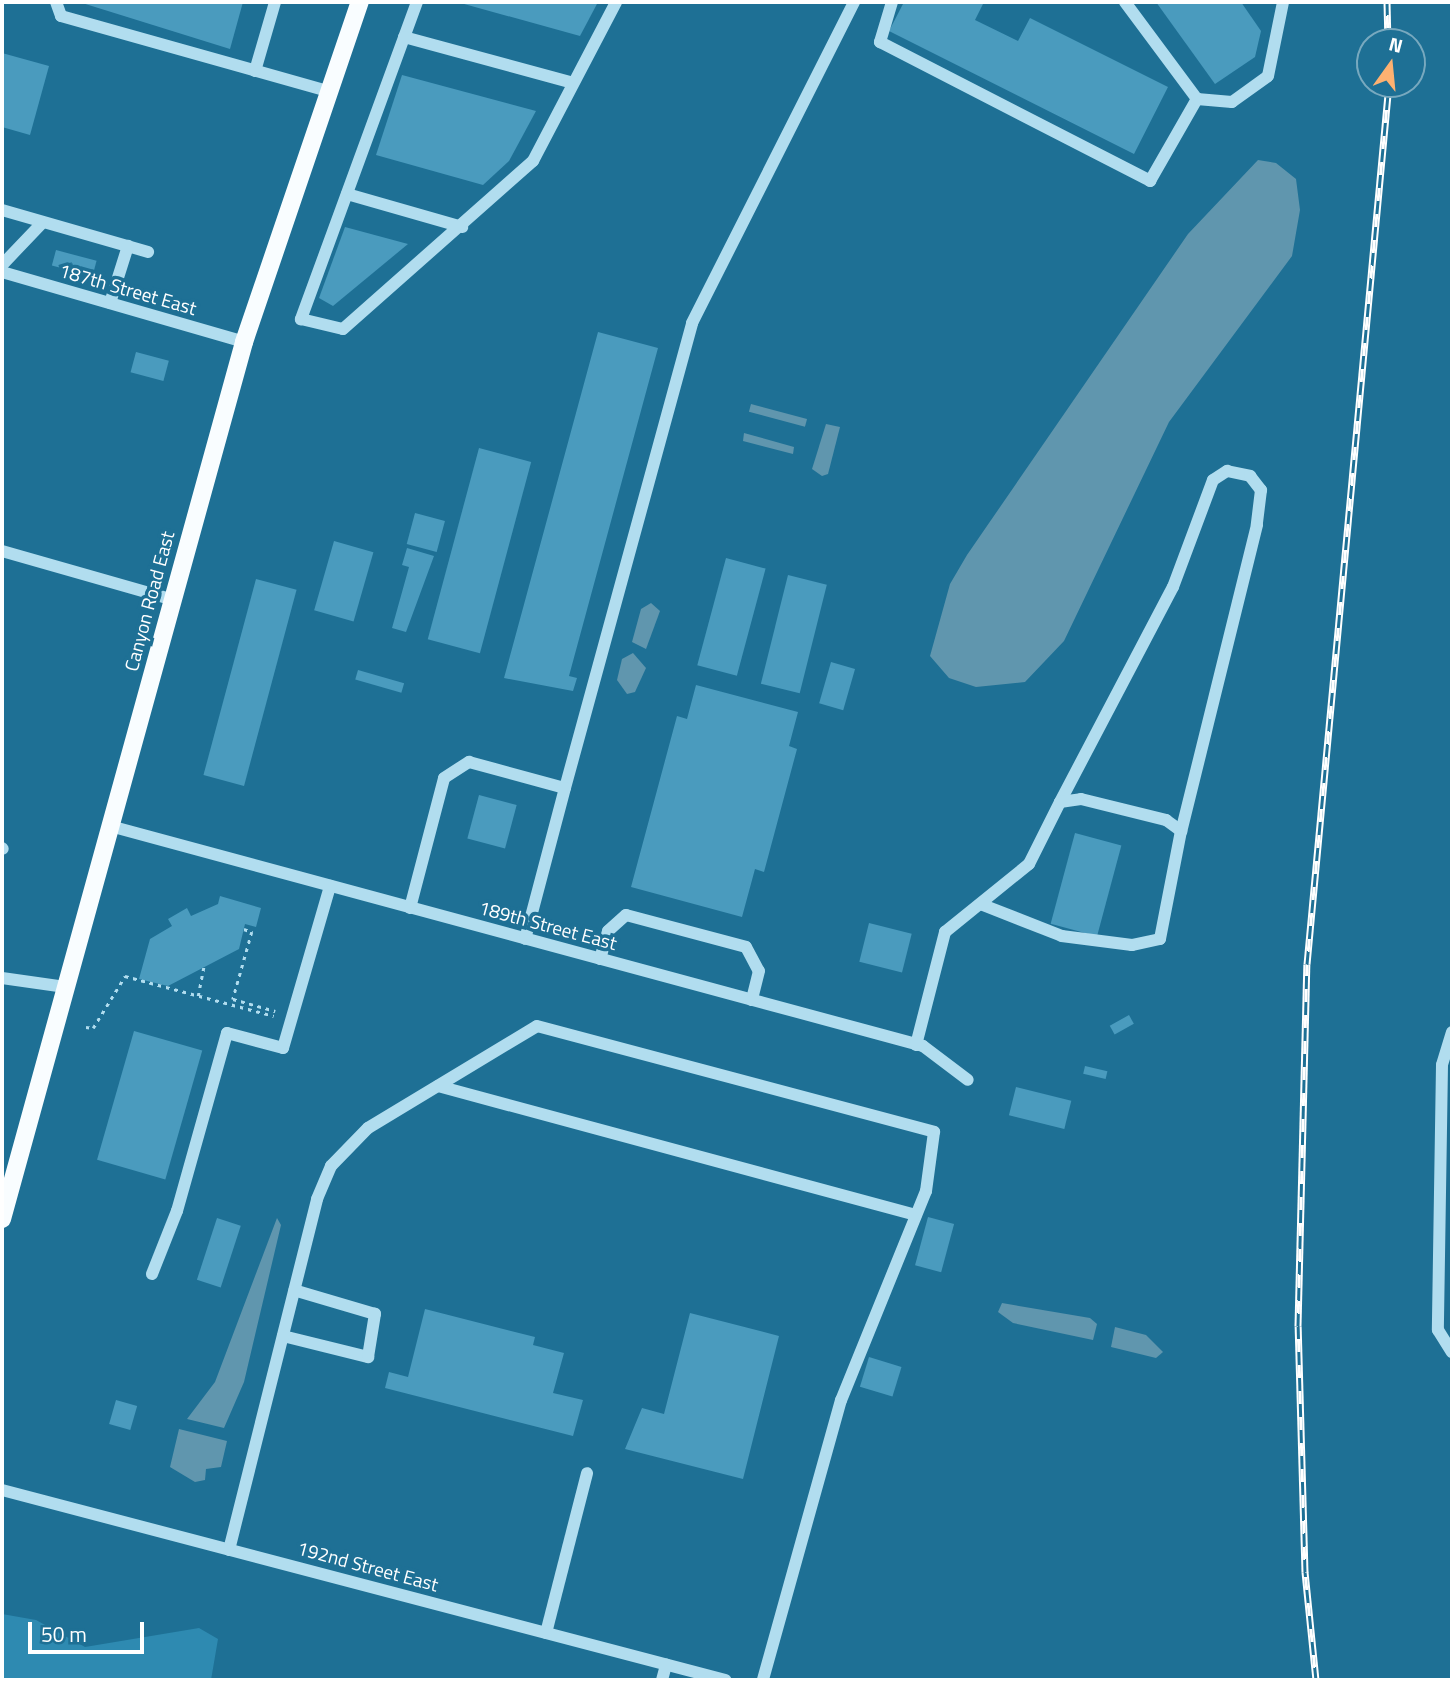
<!DOCTYPE html>
<style>
body{margin:0}
#map{position:relative;width:1454px;height:1682px;overflow:hidden;background:#1e7095;font-family:"Titillium Web",sans-serif}
div>[style]{position:absolute}
.green>*{inset:0;background:#2e8ab1}
.water>*{inset:0;background:#6096ae;transform-origin:0 0}
.building>*{inset:0;background:#4a9bbe;transform-origin:0 0}
.path>*{height:2.5px;margin-top:-1.25px;transform-origin:0;background:repeating-linear-gradient(90deg,#b1ddef 0 3.5px,transparent 0 8.5px)}
.minor>*{height:12px;margin:-6px;padding:0 6px;transform-origin:6px;border-radius:6px;background:#b1ddef}
.major>*{height:18px;margin:-9px;padding:0 9px;transform-origin:9px;border-radius:9px;background:#f9fdff}
.rail>*{height:7px;margin-top:-3.5px;transform-origin:0;background:repeating-linear-gradient(90deg,#1e7095 0 13px,#fff 0 26px);box-sizing:border-box;border-block:2px solid #fff}
span{translate:-50% -50%;white-space:nowrap;text-align:center;line-height:1.15;-webkit-text-stroke:7px #1e7095;paint-order:stroke}
.street-label{font-size:19px;color:#fff}
.frame{position:absolute;inset:0;border:4px solid #fff;pointer-events:none}
.north{position:absolute;left:1356px;top:28px;width:70px;height:70px;box-sizing:border-box;background:#1e7095;border:2px solid #78a9bf;border-radius:50%;rotate:15deg;font-size:19px;font-weight:700;line-height:28px;text-align:center;color:#fff}
.north::after{content:'';display:block;margin:auto;width:24px;height:32px;background:#fdb171;clip-path:polygon(50% 0,100% 100%,50% 72%,0 100%)}
.scale{position:absolute;left:28px;top:1622px;width:116px;height:32px;box-sizing:border-box;border:4px solid #fff;border-top:0;padding-left:9px;font-size:21px;line-height:24px;white-space:nowrap;color:#fff;-webkit-text-stroke:5px #1e7095;paint-order:stroke}
</style>
<div id="map">
<div class="green">
<i style="clip-path:polygon(2px 1614px,36px 1620px,85px 1647px,199px 1628px,218px 1639px,211px 1680px,2px 1680px)"></i>
</div>
<div class="water">
<i style="clip-path:polygon(1258px 160px,1276px 163px,1296px 179px,1300px 210px,1292px 256px,1169px 422px,1064px 641px,1025px 682px,976px 687px,949px 678px,930px 656px,950px 584px,967px 555px,1188px 234px)"></i>
<i style="left:751px;top:404px;width:58px;height:8px;rotate:15deg"></i>
<i style="clip-path:polygon(826px 424px,840px 427px,828px 474px,822px 476px,812px 469px)"></i>
<i style="clip-path:polygon(744px 433px,794px 447px,793px 454px,743px 441px)"></i>
<i style="clip-path:polygon(651px 603px,660px 611px,646px 649px,632px 642px,641px 609px)"></i>
<i style="clip-path:polygon(633px 653px,646px 668px,635px 692px,627px 694px,617px 680px,622px 659px)"></i>
<i style="clip-path:polygon(277px 1218px,281px 1225px,244px 1382px,224px 1428px,187px 1419px,215px 1382px)"></i>
<i style="clip-path:polygon(1002px 1303px,1090px 1318px,1097px 1324px,1093px 1340px,1013px 1323px,998px 1312px)"></i>
<i style="clip-path:polygon(1115px 1327px,1146px 1335px,1163px 1352px,1156px 1358px,1111px 1347px)"></i>
<i style="clip-path:polygon(179px 1429px,227px 1441px,221px 1467px,206px 1469px,205px 1480px,195px 1482px,170px 1467px)"></i>
</div>
<div class="building">
<i style="clip-path:polygon(79px 2px,243px 2px,230px 49px)"></i>
<i style="clip-path:polygon(457px 2px,598px 2px,580px 36px)"></i>
<i style="clip-path:polygon(904px 2px,984px 2px,975px 20px,1018px 41px,1030px 18px,1168px 87px,1134px 154px,889px 31px)"></i>
<i style="clip-path:polygon(1156px 2px,1241px 2px,1261px 31px,1255px 57px,1215px 84px)"></i>
<i style="clip-path:polygon(2px 53px,49px 66px,30px 135px,2px 127px)"></i>
<i style="clip-path:polygon(402px 75px,536px 111px,509px 161px,483px 185px,376px 155px)"></i>
<i style="clip-path:polygon(345px 227px,408px 244px,333px 306px,319px 298px)"></i>
<i style="left:56px;top:250px;width:42px;height:16px;rotate:15deg"></i>
<i style="clip-path:polygon(598px 332px,658px 348px,569px 676px,577px 678px,573px 691px,504px 678px)"></i>
<i style="left:136px;top:352px;width:34px;height:21px;rotate:15deg"></i>
<i style="left:479px;top:448px;width:54px;height:198px;rotate:15deg"></i>
<i style="left:415px;top:513px;width:31px;height:32px;rotate:15deg"></i>
<i style="left:334px;top:541px;width:41px;height:72px;rotate:16deg"></i>
<i style="clip-path:polygon(407px 548px,434px 556px,406px 632px,392px 628px,409px 567px,402px 565px)"></i>
<i style="left:726px;top:558px;width:41px;height:111px;rotate:15deg"></i>
<i style="left:788px;top:575px;width:40px;height:112px;rotate:14deg"></i>
<i style="left:256px;top:579px;width:42px;height:203px;rotate:15deg"></i>
<i style="left:831px;top:662px;width:25px;height:43px;rotate:16deg"></i>
<i style="left:358px;top:670px;width:48px;height:10px;rotate:16deg"></i>
<i style="clip-path:polygon(696px 685px,798px 712px,789px 746px,797px 749px,764px 872px,755px 869px,742px 917px,631px 887px,677px 716px,687px 719px)"></i>
<i style="left:479px;top:795px;width:39px;height:45px;rotate:15deg"></i>
<i style="left:1075px;top:833px;width:48px;height:94px;rotate:15deg"></i>
<i style="clip-path:polygon(220px 896px,261px 908px,256px 927px,245px 924px,239px 949px,168px 986px,139px 979px,150px 939px,172px 926px,168px 919px,187px 908px,191px 916px,218px 904px)"></i>
<i style="left:869px;top:923px;width:44px;height:40px;rotate:14deg"></i>
<i style="left:1129px;top:1015px;width:10px;height:22px;rotate:61deg"></i>
<i style="left:134px;top:1031px;width:71px;height:134px;rotate:16deg"></i>
<i style="left:1085px;top:1066px;width:23px;height:8px;rotate:13deg"></i>
<i style="left:1016px;top:1087px;width:57px;height:29px;rotate:14deg"></i>
<i style="left:928px;top:1217px;width:27px;height:50px;rotate:15deg"></i>
<i style="left:217px;top:1218px;width:25px;height:65px;rotate:18deg"></i>
<i style="clip-path:polygon(425px 1309px,535px 1337px,533px 1345px,564px 1353px,553px 1393px,583px 1400px,573px 1436px,385px 1388px,389px 1372px,408px 1377px)"></i>
<i style="clip-path:polygon(690px 1313px,779px 1336px,743px 1479px,625px 1449px,642px 1408px,664px 1414px)"></i>
<i style="left:869px;top:1357px;width:34px;height:31px;rotate:17deg"></i>
<i style="left:116px;top:1400px;width:22px;height:25px;rotate:16deg"></i>
</div>
<div class="path">
<i style="left:244px;top:929px;width:9px;rotate:21deg"></i>
<i style="left:252px;top:932px;width:70px;rotate:105.8deg"></i>
<i style="left:233px;top:999px;width:44px;rotate:15.9deg"></i>
<i style="left:198px;top:996px;width:33px;rotate:-79deg"></i>
<i style="left:86px;top:1027px;width:7px;rotate:8deg"></i>
<i style="left:93px;top:1028px;width:61px;rotate:-58.4deg"></i>
<i style="left:125px;top:976px;width:154px;rotate:15deg"></i>
</div>
<div class="minor">
<i style="left:56px;top:2px;width:15px;rotate:70deg"></i>
<i style="left:61px;top:16px;width:276px;rotate:15.7deg"></i>
<i style="left:417px;top:2px;width:338px;rotate:110.1deg"></i>
<i style="left:301px;top:319px;width:43px;rotate:13.4deg"></i>
<i style="left:343px;top:329px;width:254px;rotate:-41.5deg"></i>
<i style="left:533px;top:161px;width:179px;rotate:-62.4deg"></i>
<i style="left:892px;top:2px;width:42px;rotate:106.7deg"></i>
<i style="left:880px;top:42px;width:304px;rotate:27.2deg"></i>
<i style="left:1150px;top:181px;width:95px;rotate:-60.2deg"></i>
<i style="left:1197px;top:99px;width:121px;rotate:-126.6deg"></i>
<i style="left:404px;top:37px;width:175px;rotate:15.2deg"></i>
<i style="left:255px;top:71px;width:72px;rotate:-73.8deg"></i>
<i style="left:1197px;top:99px;width:35px;rotate:5deg"></i>
<i style="left:1232px;top:102px;width:44px;rotate:-35.8deg"></i>
<i style="left:1268px;top:76px;width:76px;rotate:-78.5deg"></i>
<i style="left:347px;top:194px;width:120px;rotate:16deg"></i>
<i style="left:2px;top:210px;width:152px;rotate:16deg"></i>
<i style="left:2px;top:265px;width:59px;rotate:-46.4deg"></i>
<i style="left:2px;top:272px;width:252px;rotate:16.1deg"></i>
<i style="left:110px;top:303px;width:60px;rotate:-72.5deg"></i>
<i style="left:2px;top:551px;width:176px;rotate:15.9deg"></i>
<i style="left:565px;top:788px;width:482px;rotate:-74.7deg"></i>
<i style="left:692px;top:323px;width:360px;rotate:-63.2deg"></i>
<i style="left:1060px;top:802px;width:243px;rotate:-62.3deg"></i>
<i style="left:1173px;top:587px;width:114px;rotate:-69.5deg"></i>
<i style="left:1213px;top:480px;width:17px;rotate:-33deg"></i>
<i style="left:1227px;top:471px;width:24px;rotate:12deg"></i>
<i style="left:1250px;top:476px;width:18px;rotate:52deg"></i>
<i style="left:1261px;top:490px;width:35px;rotate:97deg"></i>
<i style="left:1257px;top:525px;width:315px;rotate:103.9deg"></i>
<i style="left:110px;top:826px;width:842px;rotate:15.14deg"></i>
<i style="left:923px;top:1046px;width:56px;rotate:37.1deg"></i>
<i style="left:2px;top:848px;width:1px;rotate:45deg"></i>
<i style="left:410px;top:908px;width:134px;rotate:-75.3deg"></i>
<i style="left:444px;top:778px;width:30px;rotate:-33deg"></i>
<i style="left:469px;top:762px;width:99px;rotate:15.2deg"></i>
<i style="left:565px;top:788px;width:156px;rotate:104.8deg"></i>
<i style="left:600px;top:959px;width:29px;rotate:-74deg"></i>
<i style="left:608px;top:931px;width:24px;rotate:-42deg"></i>
<i style="left:626px;top:915px;width:124px;rotate:14.9deg"></i>
<i style="left:746px;top:947px;width:27px;rotate:62deg"></i>
<i style="left:759px;top:971px;width:30px;rotate:104deg"></i>
<i style="left:2px;top:978px;width:64px;rotate:8.1deg"></i>
<i style="left:1452px;top:1032px;width:34px;rotate:107deg"></i>
<i style="left:1442px;top:1065px;width:265px;rotate:90.9deg"></i>
<i style="left:1438px;top:1330px;width:26px;rotate:58deg"></i>
<i style="left:916px;top:1045px;width:117px;rotate:-75.6deg"></i>
<i style="left:945px;top:932px;width:108px;rotate:-39deg"></i>
<i style="left:1029px;top:864px;width:69px;rotate:-63.4deg"></i>
<i style="left:1060px;top:802px;width:21px;rotate:-8deg"></i>
<i style="left:1081px;top:799px;width:88px;rotate:13.9deg"></i>
<i style="left:1166px;top:820px;width:19px;rotate:36deg"></i>
<i style="left:1181px;top:831px;width:110px;rotate:101deg"></i>
<i style="left:1160px;top:939px;width:29px;rotate:168deg"></i>
<i style="left:1132px;top:945px;width:71px;rotate:-172.7deg"></i>
<i style="left:1062px;top:936px;width:85px;rotate:-158.6deg"></i>
<i style="left:438px;top:1086px;width:495px;rotate:15.1deg"></i>
<i style="left:152px;top:1274px;width:68px;rotate:-68.4deg"></i>
<i style="left:177px;top:1211px;width:185px;rotate:-74.3deg"></i>
<i style="left:227px;top:1033px;width:58px;rotate:15deg"></i>
<i style="left:283px;top:1048px;width:169px;rotate:-73.8deg"></i>
<i style="left:283px;top:1336px;width:88px;rotate:13.9deg"></i>
<i style="left:368px;top:1357px;width:44px;rotate:-80.8deg"></i>
<i style="left:375px;top:1314px;width:84px;rotate:-163.5deg"></i>
<i style="left:2px;top:1490px;width:748px;rotate:14.72deg"></i>
<i style="left:229px;top:1550px;width:362px;rotate:-75.9deg"></i>
<i style="left:317px;top:1199px;width:36px;rotate:-67deg"></i>
<i style="left:331px;top:1166px;width:53px;rotate:-45.8deg"></i>
<i style="left:368px;top:1128px;width:197px;rotate:-31.1deg"></i>
<i style="left:537px;top:1026px;width:411px;rotate:14.9deg"></i>
<i style="left:934px;top:1132px;width:60px;rotate:97.7deg"></i>
<i style="left:926px;top:1191px;width:226px;rotate:112.1deg"></i>
<i style="left:841px;top:1400px;width:291px;rotate:105.6deg"></i>
<i style="left:546px;top:1633px;width:165px;rotate:-75.6deg"></i>
<i style="left:662px;top:1680px;width:16px;rotate:-75deg"></i>
</div>
<div class="major">
<i style="left:2px;top:1219px;width:910px;rotate:-74.57deg"></i>
<i style="left:244px;top:342px;width:359px;rotate:-71.2deg"></i>
</div>
<div class="rail">
<i style="left:1387px;top:2px;width:40px;rotate:88.6deg"></i>
<i style="left:1316px;top:1680px;width:109px;rotate:-95.8deg"></i>
<i style="left:1305px;top:1572px;width:246px;rotate:-91.6deg"></i>
<i style="left:1298px;top:1326px;width:362px;rotate:-88.6deg"></i>
<i style="left:1307px;top:964px;width:884px;rotate:-84.68deg"></i>
</div>
<div class="street-label">
<span style="left:128px;top:289px;rotate:16deg">187th Street East</span>
<span style="left:149px;top:601px;rotate:-75deg">Canyon Road East</span>
<span style="left:548px;top:925px;rotate:15deg">189th Street East</span>
<span style="left:368px;top:1566px;rotate:15deg">192nd Street East</span>
</div>
<div class="frame"></div>
<div class="north">N</div>
<div class="scale">50 m</div>
</div>
